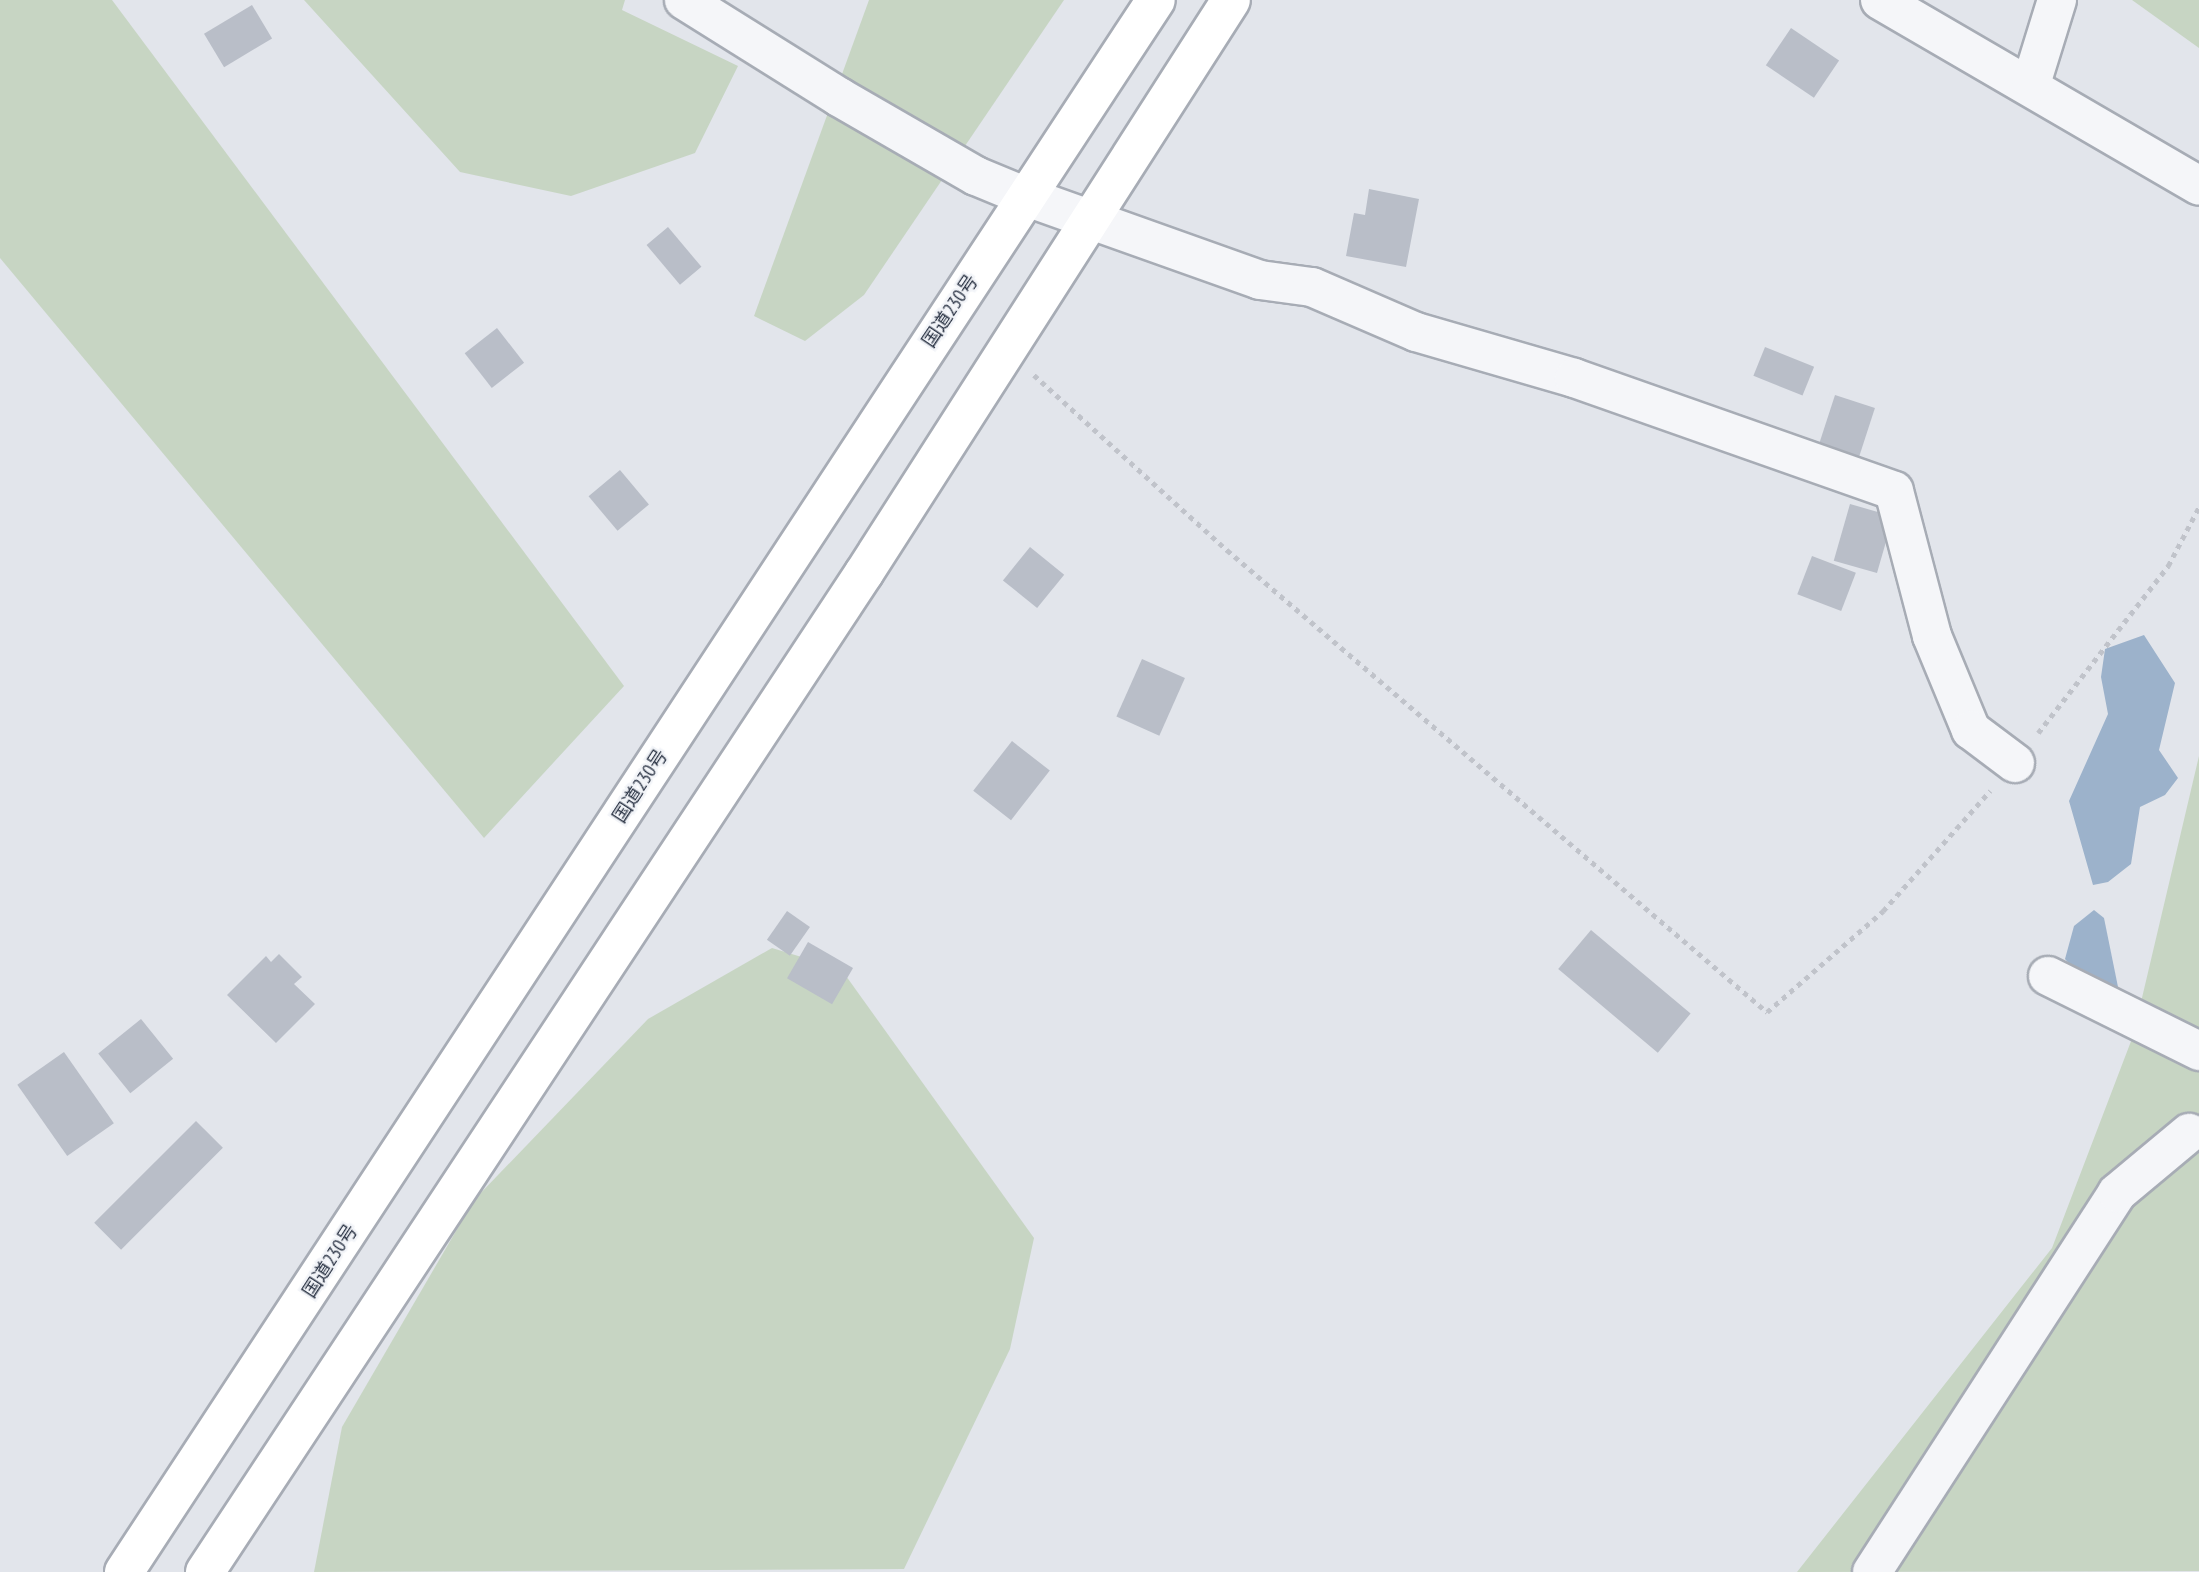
<!DOCTYPE html>
<meta charset="utf-8">
<style>
body{margin:0}
#map{position:relative;width:2199px;height:1572px;overflow:hidden;background:#e2e5eb;font-family:"PT Sans Narrow","Noto Sans JP",sans-serif}
div>[style]{position:absolute}
.green>*{inset:0;background:#c7d5c3}
.water>*{inset:0;background:#9cb2cb}
.building>*{inset:0;background:#b9bec8;transform-origin:0 0}
.path>*{height:4.5px;margin-top:-2.25px;transform-origin:0;background:repeating-linear-gradient(90deg,#c0c3ca 0 5px,transparent 0 10px)}
.roads{filter:drop-shadow(2px 0 #a7acb5) drop-shadow(-2px 0 #a7acb5) drop-shadow(0 2px #a7acb5) drop-shadow(0 -2px #a7acb5)}
.minor>*{height:38px;margin:-19px;padding:0 19px;transform-origin:19px;border-radius:19px;background:#f5f6f9}
.trunk>*{height:38px;margin:-19px;padding:0 19px;transform-origin:19px;border-radius:19px;background:#fff}
span{translate:-50% -50%;white-space:nowrap;text-align:center;line-height:1.15;-webkit-text-stroke:5px #f2f4f8;paint-order:stroke}
.street-label{font-size:19px;color:#293243}
</style>
<div id="map">
<div class="green">
<i style="clip-path:polygon(0 0,112px 0,624px 686px,484px 838px,0 258px)"></i>
<i style="clip-path:polygon(304px 0,625px 0,622px 10px,738px 66px,695px 153px,571px 196px,460px 172px)"></i>
<i style="clip-path:polygon(869px 0,1064px 0,864px 295px,805px 341px,754px 316px)"></i>
<i style="clip-path:polygon(2132px 0,2199px 0,2199px 48px)"></i>
<i style="clip-path:polygon(2199px 756px,2199px 1571px,1797px 1572px,2052px 1248px,2133px 1036px)"></i>
<i style="clip-path:polygon(772px 948px,841px 969px,1034px 1238px,1010px 1349px,904px 1569px,314px 1572px,342px 1427px,474px 1200px,648px 1019px)"></i>
</div>
<div class="water">
<i style="clip-path:polygon(2144px 635px,2175px 683px,2159px 750px,2178px 778px,2165px 795px,2140px 807px,2131px 864px,2108px 882px,2093px 885px,2069px 801px,2108px 714px,2101px 677px,2105px 649px)"></i>
<i style="clip-path:polygon(2094px 910px,2104px 918px,2118px 987px,2094px 992px,2065px 959px,2074px 926px)"></i>
</div>
<div class="building">
<i style="left:252px;top:5px;width:39px;height:56px;rotate:59deg"></i>
<i style="left:1791px;top:28px;width:58px;height:45px;rotate:34deg"></i>
<i style="clip-path:polygon(1369px 189px,1419px 199px,1406px 267px,1346px 256px,1354px 213px,1365px 215px)"></i>
<i style="left:668px;top:227px;width:52px;height:28px;rotate:50deg"></i>
<i style="left:497px;top:328px;width:44px;height:41px;rotate:52deg"></i>
<i style="left:1765px;top:347px;width:53px;height:31px;rotate:22deg"></i>
<i style="left:1835px;top:395px;width:42px;height:56px;rotate:18deg"></i>
<i style="left:620px;top:470px;width:45px;height:41px;rotate:50deg"></i>
<i style="left:1850px;top:504px;width:45px;height:59px;rotate:16deg"></i>
<i style="left:1030px;top:547px;width:44px;height:43px;rotate:39deg"></i>
<i style="left:1812px;top:556px;width:47px;height:41px;rotate:21deg"></i>
<i style="left:1142px;top:659px;width:47px;height:63px;rotate:24deg"></i>
<i style="left:1012px;top:741px;width:48px;height:63px;rotate:38deg"></i>
<i style="left:787px;top:911px;width:28px;height:35px;rotate:35deg"></i>
<i style="left:1591px;top:930px;width:130px;height:51px;rotate:40deg"></i>
<i style="left:808px;top:942px;width:52px;height:42px;rotate:30deg"></i>
<i style="clip-path:polygon(279px 954px,302px 977px,294px 984px,315px 1004px,276px 1043px,227px 995px,266px 956px,271px 962px)"></i>
<i style="left:141px;top:1019px;width:51px;height:55px;rotate:51deg"></i>
<i style="left:64px;top:1052px;width:87px;height:57px;rotate:55deg"></i>
<i style="left:196px;top:1121px;width:38px;height:144px;rotate:45deg"></i>
</div>
<div class="path">
<i style="left:1034px;top:375px;width:261px;rotate:42.2deg"></i>
<i style="left:1227px;top:550px;width:711px;rotate:40.55deg"></i>
<i style="left:1767px;top:1012px;width:154px;rotate:-41deg"></i>
<i style="left:1883px;top:911px;width:161px;rotate:-48.3deg"></i>
<i style="left:2038px;top:733px;width:212px;rotate:-52.1deg"></i>
<i style="left:2168px;top:566px;width:67px;rotate:-62.3deg"></i>
</div>
<div class="roads">
<div class="minor">
<i style="left:684px;top:0;width:183px;rotate:32deg"></i>
<i style="left:839px;top:97px;width:158px;rotate:30deg"></i>
<i style="left:976px;top:176px;width:55px;rotate:22.4deg"></i>
<i style="left:1027px;top:197px;width:247px;rotate:19.6deg"></i>
<i style="left:1260px;top:280px;width:52px;rotate:7.7deg"></i>
<i style="left:1312px;top:287px;width:113px;rotate:23.4deg"></i>
<i style="left:1416px;top:332px;width:165px;rotate:16.2deg"></i>
<i style="left:1574px;top:378px;width:339px;rotate:19.4deg"></i>
<i style="left:1894px;top:491px;width:150px;rotate:75.3deg"></i>
<i style="left:1932px;top:636px;width:102px;rotate:67.5deg"></i>
<i style="left:1971px;top:730px;width:55px;rotate:36.9deg"></i>
<i style="left:1880px;top:0;width:369px;rotate:30.2deg"></i>
<i style="left:2031px;top:84px;width:88px;rotate:-72.8deg"></i>
<i style="left:2048px;top:976px;width:169px;rotate:26.4deg"></i>
<i style="left:1872px;top:1572px;width:451px;rotate:-57.1deg"></i>
<i style="left:2117px;top:1193px;width:94px;rotate:-39.8deg"></i>
</div>
<div class="trunk">
<i style="left:124px;top:1572px;width:1880px;rotate:-56.72deg"></i>
<i style="left:205px;top:1572px;width:1197px;rotate:-56.59deg"></i>
<i style="left:864px;top:573px;width:680px;rotate:-57.36deg"></i>
</div>
</div>
<div class="street-label">
<span style="left:950px;top:311px;rotate:-56deg">国道230号</span>
<span style="left:640px;top:786px;rotate:-57deg">国道230号</span>
<span style="left:330px;top:1261px;rotate:-57deg">国道230号</span>
</div>
</div>
